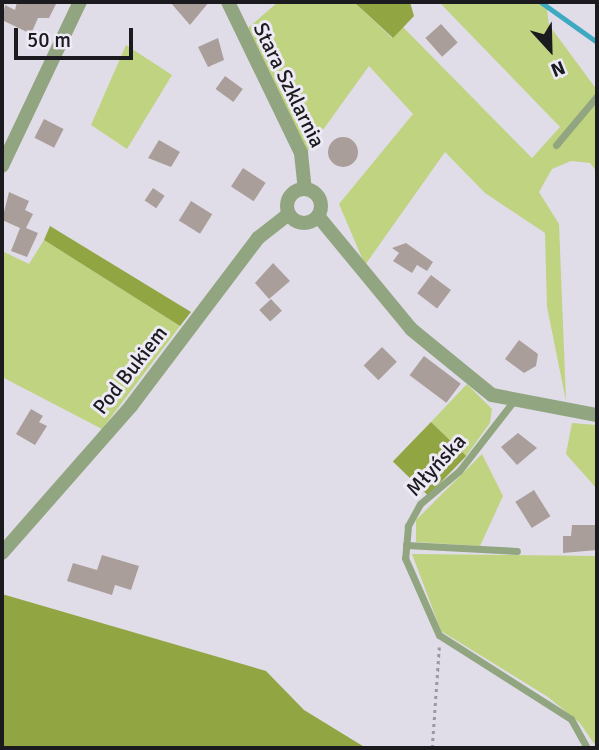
<!DOCTYPE html>
<meta charset="utf-8">
<style>
body{margin:0}
#map{position:relative;width:599px;height:750px;overflow:hidden;background:#e0dde8;font-family:Signika,sans-serif}
div>[style]{position:absolute}
.green>*{inset:0;background:#bfd381}
.forest>*{inset:0;background:#91a643;transform-origin:0 0}
.stream>*{height:4.5px;margin:-2.25px;padding:0 2.25px;transform-origin:2.25px;border-radius:2.25px;background:#3daac1}
.building>*{inset:0;background:#aa9e9a;transform-origin:0 0}
.round{border-radius:50%}
.path>*{height:2.5px;margin-top:-1.25px;transform-origin:0;background:repeating-linear-gradient(90deg,#9a98a0 0 3.5px,transparent 0 7px)}
.service>*{height:7px;margin:-3.5px;padding:0 3.5px;transform-origin:3.5px;border-radius:3.5px;background:#91a580}
.minor>*{height:14px;margin:-7px;padding:0 7px;transform-origin:7px;border-radius:7px;background:#91a580}
.minor>.ring{margin:-7px;padding:0;box-sizing:content-box;background:none;border:14px solid #91a580;border-radius:50%}
span{translate:-50% -50%;white-space:nowrap;text-align:center;line-height:1.15;-webkit-text-stroke:6px #edeaf5;paint-order:stroke}
.street-label{font-size:21px;color:#1b1a1e}
.frame{position:absolute;inset:0;border:4px solid #1b1a1e;pointer-events:none}
.north{position:absolute;left:515px;top:14px;width:70px;height:70px;-webkit-text-stroke:5px #edeaf5;paint-order:stroke;rotate:158deg;font-size:19px;font-weight:700;line-height:28px;text-align:center;color:#1b1a1e}
.north::after{content:'';display:block;margin:auto;width:24px;height:32px;background:#1b1a1e;clip-path:polygon(50% 0,100% 100%,50% 72%,0 100%)}
.scale{position:absolute;left:14px;top:28px;width:119px;height:32px;box-sizing:border-box;border:4px solid #1b1a1e;border-top:0;padding-left:9px;font-size:21px;line-height:24px;white-space:nowrap;color:#1b1a1e;-webkit-text-stroke:5px #edeaf5;paint-order:stroke}
</style>
<div id="map">
<div class="green">
<i style="clip-path:polygon(278px 2px,354px 2px,392px 38px,403px 27px,532px 158px,560px 127px,439px 2px,546px 2px,549px 25px,597px 90px,597px 172px,590px 163px,571px 161px,552px 169px,539px 192px,559px 224px,566px 401px,547px 307px,545px 233px,485px 193px,445px 152px,365px 265px,339px 204px,413px 114px,369px 66px,307px 152px,248px 28px)"></i>
<i style="clip-path:polygon(126px 45px,172px 75px,127px 149px,91px 125px)"></i>
<i style="clip-path:polygon(44px 240px,180px 326px,102px 429px,2px 377px,2px 251px,29px 264px)"></i>
<i style="clip-path:polygon(467px 384px,492px 409px,490px 423px,466px 456px,431px 422px)"></i>
<i style="clip-path:polygon(572px 423px,597px 425px,597px 489px,566px 454px)"></i>
<i style="clip-path:polygon(482px 454px,503px 496px,480px 546px,416px 542px,416px 520px)"></i>
<i style="clip-path:polygon(412px 554px,597px 556px,597px 748px,580px 723px,548px 697px,441px 631px)"></i>
</div>
<div class="forest">
<i style="clip-path:polygon(354px 2px,410px 2px,414px 16px,393px 38px)"></i>
<i style="clip-path:polygon(50px 226px,191px 312px,180px 326px,44px 240px)"></i>
<i style="left:431px;top:422px;width:49px;height:55px;rotate:44deg"></i>
<i style="clip-path:polygon(2px 594px,266px 671px,304px 710px,366px 748px,2px 748px)"></i>
</div>
<div class="stream">
<i style="left:541px;top:2px;width:69px;rotate:35.5deg"></i>
</div>
<div class="building">
<i style="clip-path:polygon(17px 2px,57px 2px,49px 18px,38px 18px,31px 34px,2px 20px,5px 5px,15px 10px)"></i>
<i style="clip-path:polygon(170px 2px,209px 2px,190px 25px)"></i>
<i style="left:441px;top:24px;width:25px;height:21px;rotate:48deg"></i>
<i style="clip-path:polygon(218px 38px,224px 60px,208px 67px,198px 47px)"></i>
<i style="left:225px;top:76px;width:22px;height:16px;rotate:36deg"></i>
<i style="left:44px;top:119px;width:22px;height:21px;rotate:27deg"></i>
<i class="round" style="left:328px;top:137px;width:30px;height:30px"></i>
<i style="clip-path:polygon(159px 140px,180px 152px,171px 167px,148px 158px)"></i>
<i style="left:243px;top:168px;width:27px;height:22px;rotate:33deg"></i>
<i style="left:153px;top:188px;width:14px;height:15px;rotate:34deg"></i>
<i style="clip-path:polygon(9px 192px,29px 201px,25px 210px,33px 214px,26px 228px,38px 233px,27px 257px,11px 251px,20px 228px,2px 220px)"></i>
<i style="left:191px;top:201px;width:25px;height:23px;rotate:32deg"></i>
<i style="clip-path:polygon(406px 243px,433px 262px,427px 271px,417px 265px,412px 273px,393px 261px,399px 253px,392px 248px)"></i>
<i style="clip-path:polygon(273px 263px,290px 281px,269px 299px,255px 283px)"></i>
<i style="left:431px;top:275px;width:25px;height:23px;rotate:37deg"></i>
<i style="left:271px;top:299px;width:16px;height:16px;rotate:47deg"></i>
<i style="clip-path:polygon(519px 340px,538px 354px,536px 366px,524px 373px,505px 359px)"></i>
<i style="left:382px;top:347px;width:21px;height:26px;rotate:45deg"></i>
<i style="left:424px;top:356px;width:46px;height:24px;rotate:37deg"></i>
<i style="clip-path:polygon(31px 409px,43px 416px,39px 422px,47px 426px,35px 445px,16px 434px)"></i>
<i style="clip-path:polygon(518px 433px,537px 448px,517px 465px,501px 447px)"></i>
<i style="left:534px;top:490px;width:31px;height:22px;rotate:58deg"></i>
<i style="clip-path:polygon(572px 525px,597px 525px,597px 550px,563px 553px,563px 536px,571px 536px)"></i>
<i style="clip-path:polygon(102px 555px,139px 566px,131px 590px,115px 585px,112px 595px,67px 581px,73px 563px,97px 570px)"></i>
</div>
<div class="path">
<i style="left:432px;top:748px;width:101px;rotate:-86deg"></i>
</div>
<div class="service">
<i style="left:556px;top:145px;width:64px;rotate:-50.1deg"></i>
<i style="left:512px;top:403px;width:86px;rotate:127.9deg"></i>
<i style="left:459px;top:471px;width:51px;rotate:139.8deg"></i>
<i style="left:420px;top:504px;width:25px;rotate:119deg"></i>
<i style="left:408px;top:526px;width:32px;rotate:95deg"></i>
<i style="left:405px;top:558px;width:84px;rotate:66.2deg"></i>
<i style="left:439px;top:635px;width:156px;rotate:32.5deg"></i>
<i style="left:571px;top:719px;width:33px;rotate:61deg"></i>
<i style="left:406px;top:545px;width:111px;rotate:3.1deg"></i>
</div>
<div class="minor">
<i style="left:228px;top:2px;width:168px;rotate:64.2deg"></i>
<i style="left:301px;top:153px;width:36px;rotate:84deg"></i>
<i style="left:2px;top:166px;width:182px;rotate:-64.6deg"></i>
<i class="ring" style="left:287px;top:189px;width:20px;height:20px"></i>
<i style="left:318px;top:216px;width:146px;rotate:50.5deg"></i>
<i style="left:411px;top:329px;width:104px;rotate:39.2deg"></i>
<i style="left:492px;top:395px;width:107px;rotate:10.8deg"></i>
<i style="left:2px;top:553px;width:196px;rotate:-48.7deg"></i>
<i style="left:131px;top:406px;width:211px;rotate:-52.9deg"></i>
<i style="left:258px;top:238px;width:39px;rotate:-38deg"></i>
</div>
<div class="street-label">
<span style="left:289px;top:85px;rotate:64deg">Stara Szklarnia</span>
<span style="left:130px;top:370px;rotate:-52deg">Pod Bukiem</span>
<span style="left:436px;top:465px;rotate:-47deg">Młyńska</span>
</div>
<div class="frame"></div>
<div class="north">N</div>
<div class="scale">50 m</div>
</div>
